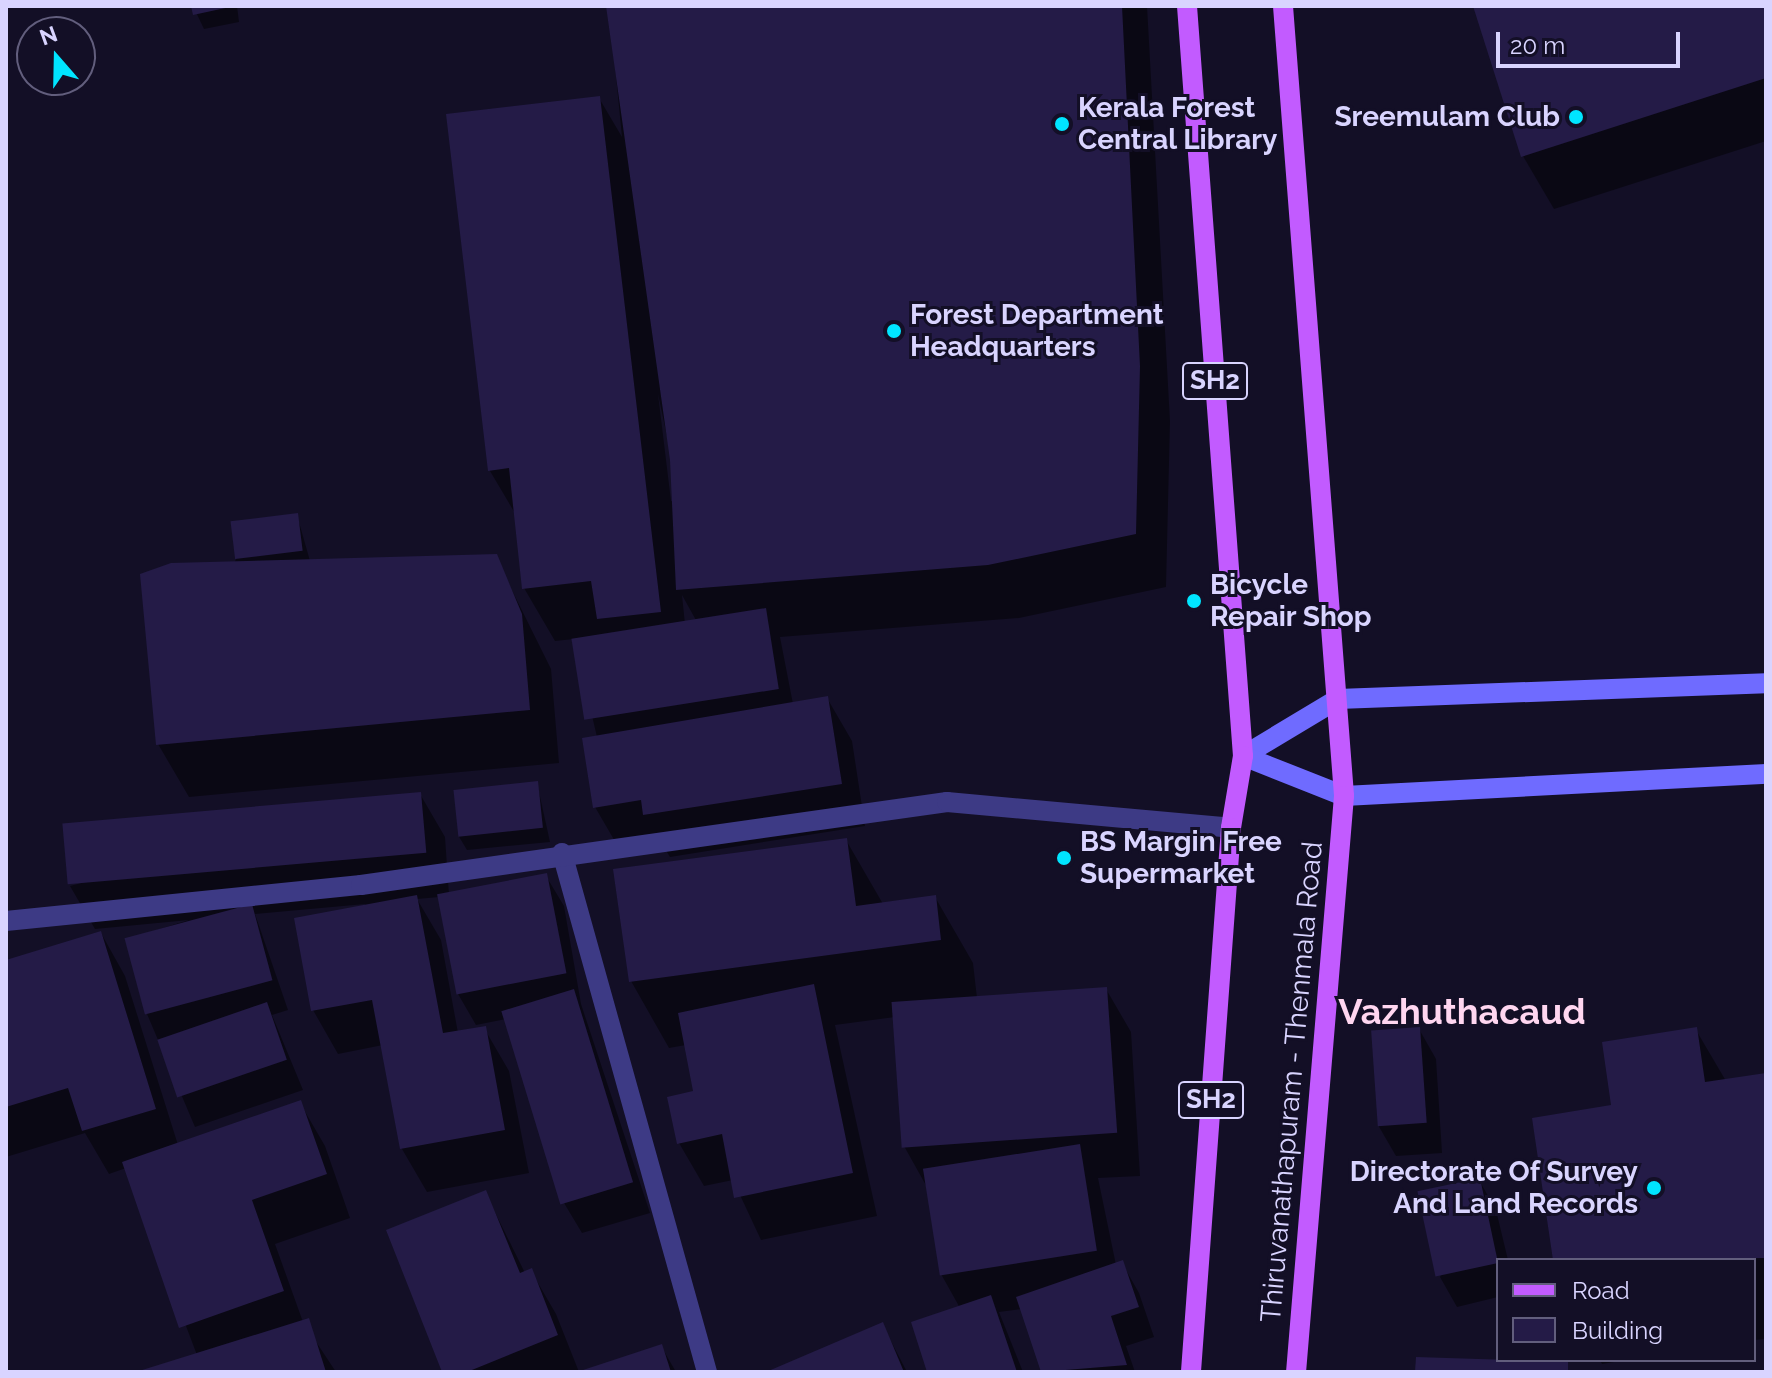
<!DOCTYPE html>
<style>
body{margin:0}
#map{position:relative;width:1772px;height:1378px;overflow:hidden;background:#130f26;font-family:Raleway,sans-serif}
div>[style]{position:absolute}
.shadow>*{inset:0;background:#0007}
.building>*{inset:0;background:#241b47;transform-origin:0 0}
.minor>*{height:20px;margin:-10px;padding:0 10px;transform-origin:10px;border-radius:10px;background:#3d3a85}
.secondary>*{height:20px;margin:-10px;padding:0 10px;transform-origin:10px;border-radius:10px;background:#6f6bff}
.primary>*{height:20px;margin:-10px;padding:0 10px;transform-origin:10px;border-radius:10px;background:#c25bff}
.dots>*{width:22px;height:22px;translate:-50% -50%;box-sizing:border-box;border:4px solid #130f26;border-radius:50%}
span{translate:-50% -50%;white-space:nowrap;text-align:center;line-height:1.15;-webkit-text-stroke:6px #130f26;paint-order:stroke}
.shield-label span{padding:2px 6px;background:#130f26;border:2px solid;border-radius:6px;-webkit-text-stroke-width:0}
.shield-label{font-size:26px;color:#d9d4ff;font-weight:700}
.poi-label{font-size:28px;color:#d9d4ff;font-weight:700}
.left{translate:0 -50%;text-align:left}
.right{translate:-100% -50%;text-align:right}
.street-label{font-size:28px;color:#d9d4ff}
.district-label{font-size:36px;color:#ffd6f0;font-weight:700}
.frame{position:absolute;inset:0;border:8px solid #d9d4ff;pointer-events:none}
.legend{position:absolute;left:1496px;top:1258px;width:260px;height:104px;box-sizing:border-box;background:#130f26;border:2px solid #625e7d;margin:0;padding:10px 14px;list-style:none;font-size:24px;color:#d9d4ff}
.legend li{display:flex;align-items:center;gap:16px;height:40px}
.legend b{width:40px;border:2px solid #625e7d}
.north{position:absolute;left:16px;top:16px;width:80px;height:80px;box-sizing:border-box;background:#130f26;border:2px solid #625e7d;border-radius:50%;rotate:340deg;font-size:22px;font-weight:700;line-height:32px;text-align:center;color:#d9d4ff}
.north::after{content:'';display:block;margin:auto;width:28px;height:36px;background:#00e5ff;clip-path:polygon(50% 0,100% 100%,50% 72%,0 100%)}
.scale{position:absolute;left:1496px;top:32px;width:184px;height:36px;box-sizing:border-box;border:4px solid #d9d4ff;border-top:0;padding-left:10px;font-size:24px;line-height:28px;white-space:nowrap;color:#d9d4ff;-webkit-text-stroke:6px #130f26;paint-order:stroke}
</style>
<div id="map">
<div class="shadow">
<i style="clip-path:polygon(193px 6px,237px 6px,239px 22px,204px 29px)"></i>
<i style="clip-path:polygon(evenodd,609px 6px,1147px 6px,1170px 421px,1166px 587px,1019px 618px,780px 637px,793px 704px,827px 698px,852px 741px,865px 826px,670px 857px,662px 844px,620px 850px,595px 807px,597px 737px,574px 639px,555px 641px,524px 588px,516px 515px,490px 471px,448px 116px,599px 98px,622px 137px,609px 6px,658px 394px,672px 460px,674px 501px,671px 501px,658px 394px,609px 6px,682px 595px,697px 622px,685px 624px,682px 595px)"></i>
<i style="clip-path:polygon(1475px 6px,1766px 6px,1766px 141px,1554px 209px,1523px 156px)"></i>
<i style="clip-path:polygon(297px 515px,310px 561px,495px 556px,551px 669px,559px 763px,189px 797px,158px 744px,236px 559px)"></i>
<i style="clip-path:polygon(537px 783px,550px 842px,467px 850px,458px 835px)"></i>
<i style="clip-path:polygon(420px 794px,445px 837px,449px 895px,546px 876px,564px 906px,581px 1004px,650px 1213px,582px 1233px,564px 1203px,506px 1019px,476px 1025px,458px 994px,439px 897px,417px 899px,441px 940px,458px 1033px,484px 1028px,509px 1071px,529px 1173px,427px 1192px,402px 1149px,383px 1045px,338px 1054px,313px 1010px,365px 904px,255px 914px,288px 1010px,272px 1015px,303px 1090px,195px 1127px,147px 1014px,127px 939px,189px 920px,95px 929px,70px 886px)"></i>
<i style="clip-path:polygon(846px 840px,883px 904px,935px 897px,973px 963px,977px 998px,1106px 989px,1131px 1032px,1140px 1176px,1098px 1178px,1116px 1265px,1122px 1263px,1139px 1293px,1154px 1337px,1126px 1346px,1135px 1372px,1043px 1372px,1022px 1309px,999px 1312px,1023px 1372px,929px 1372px,960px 1308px,941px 1274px,928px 1189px,904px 1146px,895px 1017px,835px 1025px,877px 1216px,761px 1240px,733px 1180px,704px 1186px,679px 1143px,696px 1093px,686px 1045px,669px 1048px,631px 981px)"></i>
<i style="clip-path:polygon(101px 933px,125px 976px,178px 1145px,300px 1103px,325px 1146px,350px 1218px,275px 1244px,303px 1322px,336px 1372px,144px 1372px,197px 1355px,126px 1168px,109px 1174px,85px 1133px,6px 1157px,6px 962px)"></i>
<i style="clip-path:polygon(1419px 1029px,1436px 1059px,1442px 1153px,1396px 1156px,1378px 1125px)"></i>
<i style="clip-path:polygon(1696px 1030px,1726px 1081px,1766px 1075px,1766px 1339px,1754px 1340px,1754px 1260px,1555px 1260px,1535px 1119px,1613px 1107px)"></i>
<i style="clip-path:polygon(1479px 1180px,1496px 1210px,1508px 1260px,1498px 1260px,1498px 1297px,1457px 1307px,1440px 1277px)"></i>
<i style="clip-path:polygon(485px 1192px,525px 1273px,531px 1271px,556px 1314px,579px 1372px,445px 1372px)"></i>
<i style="clip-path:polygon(882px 1324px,907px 1372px,771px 1372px)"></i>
<i style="clip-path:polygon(661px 1346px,676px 1372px,585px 1372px)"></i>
<i style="clip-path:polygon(1600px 1360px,1626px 1360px,1602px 1364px)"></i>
</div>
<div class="building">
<i style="clip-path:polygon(191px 6px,230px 6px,230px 7px,193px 15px)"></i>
<i style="clip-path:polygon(606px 6px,1122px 6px,1140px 366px,1136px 534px,988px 565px,676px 590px,670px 460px)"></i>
<i style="clip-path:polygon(1473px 6px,1766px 6px,1766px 78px,1521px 157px)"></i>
<i style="clip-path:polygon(600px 96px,661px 612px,597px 619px,591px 581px,522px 589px,509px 468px,488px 471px,446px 114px)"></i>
<i style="left:298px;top:513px;width:38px;height:68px;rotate:83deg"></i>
<i style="clip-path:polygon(497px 554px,522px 614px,530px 710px,156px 745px,140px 574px,171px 563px)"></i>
<i style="left:766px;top:608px;width:82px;height:197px;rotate:81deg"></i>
<i style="clip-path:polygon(828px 696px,842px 784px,643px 815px,641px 800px,593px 808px,582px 738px)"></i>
<i style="left:538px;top:781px;width:47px;height:85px;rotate:84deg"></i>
<i style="left:421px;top:792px;width:61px;height:360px;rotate:85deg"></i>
<i style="clip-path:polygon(847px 838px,856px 906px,936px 895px,941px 940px,629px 982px,613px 869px)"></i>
<i style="left:547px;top:873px;width:102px;height:112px;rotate:79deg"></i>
<i style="clip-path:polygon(417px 895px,443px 1033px,486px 1026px,505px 1130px,400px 1149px,372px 1000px,311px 1011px,294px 918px)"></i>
<i style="left:252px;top:904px;width:79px;height:132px;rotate:75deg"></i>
<i style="clip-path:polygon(101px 931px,156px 1109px,82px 1131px,68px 1088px,6px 1107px,6px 960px)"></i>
<i style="clip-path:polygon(814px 984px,853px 1173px,734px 1198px,722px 1134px,677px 1144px,667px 1097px,693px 1091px,678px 1013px)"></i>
<i style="left:1107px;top:987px;width:146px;height:216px;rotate:86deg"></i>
<i style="left:574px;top:989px;width:202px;height:76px;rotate:73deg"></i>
<i style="left:267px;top:1002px;width:61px;height:116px;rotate:71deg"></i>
<i style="left:1420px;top:1027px;width:96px;height:49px;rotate:86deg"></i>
<i style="clip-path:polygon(1697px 1027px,1705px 1082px,1766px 1073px,1766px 1258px,1553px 1260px,1532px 1118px,1611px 1105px,1602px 1042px)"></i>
<i style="clip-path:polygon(301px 1100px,327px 1174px,252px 1200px,284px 1291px,179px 1328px,122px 1162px)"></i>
<i style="left:1080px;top:1144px;width:108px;height:159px;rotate:81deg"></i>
<i style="left:1480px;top:1178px;width:87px;height:64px;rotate:78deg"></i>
<i style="clip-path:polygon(486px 1190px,520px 1273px,532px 1268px,558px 1335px,467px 1372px,442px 1372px,386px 1230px)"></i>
<i style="clip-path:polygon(1123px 1260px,1139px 1307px,1111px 1316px,1127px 1365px,1041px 1372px,1016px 1297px)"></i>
<i style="clip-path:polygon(991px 1295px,1017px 1372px,927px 1372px,911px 1322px)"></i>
<i style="clip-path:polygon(309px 1318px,326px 1372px,140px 1372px,139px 1371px)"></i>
<i style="clip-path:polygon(883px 1322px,904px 1372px,766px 1372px)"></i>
<i style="clip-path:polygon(662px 1344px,671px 1372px,581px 1372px,580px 1371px)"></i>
<i style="clip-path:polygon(1416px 1357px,1568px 1362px,1568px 1372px,1415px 1372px)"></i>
</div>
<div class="minor">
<i style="left:562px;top:853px;width:539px;rotate:74.39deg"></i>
<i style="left:6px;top:921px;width:357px;rotate:-5.8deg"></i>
<i style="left:361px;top:885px;width:592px;rotate:-8.06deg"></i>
<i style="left:947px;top:802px;width:285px;rotate:5.2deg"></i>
</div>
<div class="secondary">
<i style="left:1243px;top:756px;width:111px;rotate:-31deg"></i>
<i style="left:1338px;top:699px;width:428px;rotate:-2.1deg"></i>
<i style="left:1243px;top:756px;width:109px;rotate:21.6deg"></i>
<i style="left:1344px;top:796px;width:423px;rotate:-3deg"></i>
</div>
<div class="primary">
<i style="left:1187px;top:6px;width:752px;rotate:85.73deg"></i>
<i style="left:1243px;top:756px;width:73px;rotate:99.5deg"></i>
<i style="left:1231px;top:828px;width:545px;rotate:94.21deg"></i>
<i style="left:1283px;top:6px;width:792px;rotate:85.58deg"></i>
<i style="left:1344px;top:796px;width:578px;rotate:94.76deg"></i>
</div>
<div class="dots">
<i style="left:1576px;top:117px;background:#00e5ff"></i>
<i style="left:1062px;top:124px;background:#00e5ff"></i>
<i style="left:894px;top:331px;background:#00e5ff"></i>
<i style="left:1194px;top:601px;background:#00e5ff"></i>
<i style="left:1064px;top:858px;background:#00e5ff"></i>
<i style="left:1654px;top:1188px;background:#00e5ff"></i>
</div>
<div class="shield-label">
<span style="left:1215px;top:381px">SH2</span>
<span style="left:1211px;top:1100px">SH2</span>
</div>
<div class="poi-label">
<span class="left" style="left:1078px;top:124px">Kerala Forest<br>Central Library</span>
<span class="right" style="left:1560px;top:117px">Sreemulam Club</span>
<span class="left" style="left:910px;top:331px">Forest Department<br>Headquarters</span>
<span class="left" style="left:1210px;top:601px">Bicycle<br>Repair Shop</span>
<span class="left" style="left:1080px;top:858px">BS Margin Free<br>Supermarket</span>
<span class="right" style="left:1638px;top:1188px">Directorate Of Survey<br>And Land Records</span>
</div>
<div class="street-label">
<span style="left:1292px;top:1082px;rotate:-85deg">Thiruvanathapuram - Thenmala Road</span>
</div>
<div class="district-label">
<span style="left:1462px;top:1012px">Vazhuthacaud</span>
</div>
<div class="frame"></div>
<ul class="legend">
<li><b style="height:10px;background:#c25bff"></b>Road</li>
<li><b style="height:22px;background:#241b47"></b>Building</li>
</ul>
<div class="north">N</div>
<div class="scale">20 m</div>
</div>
